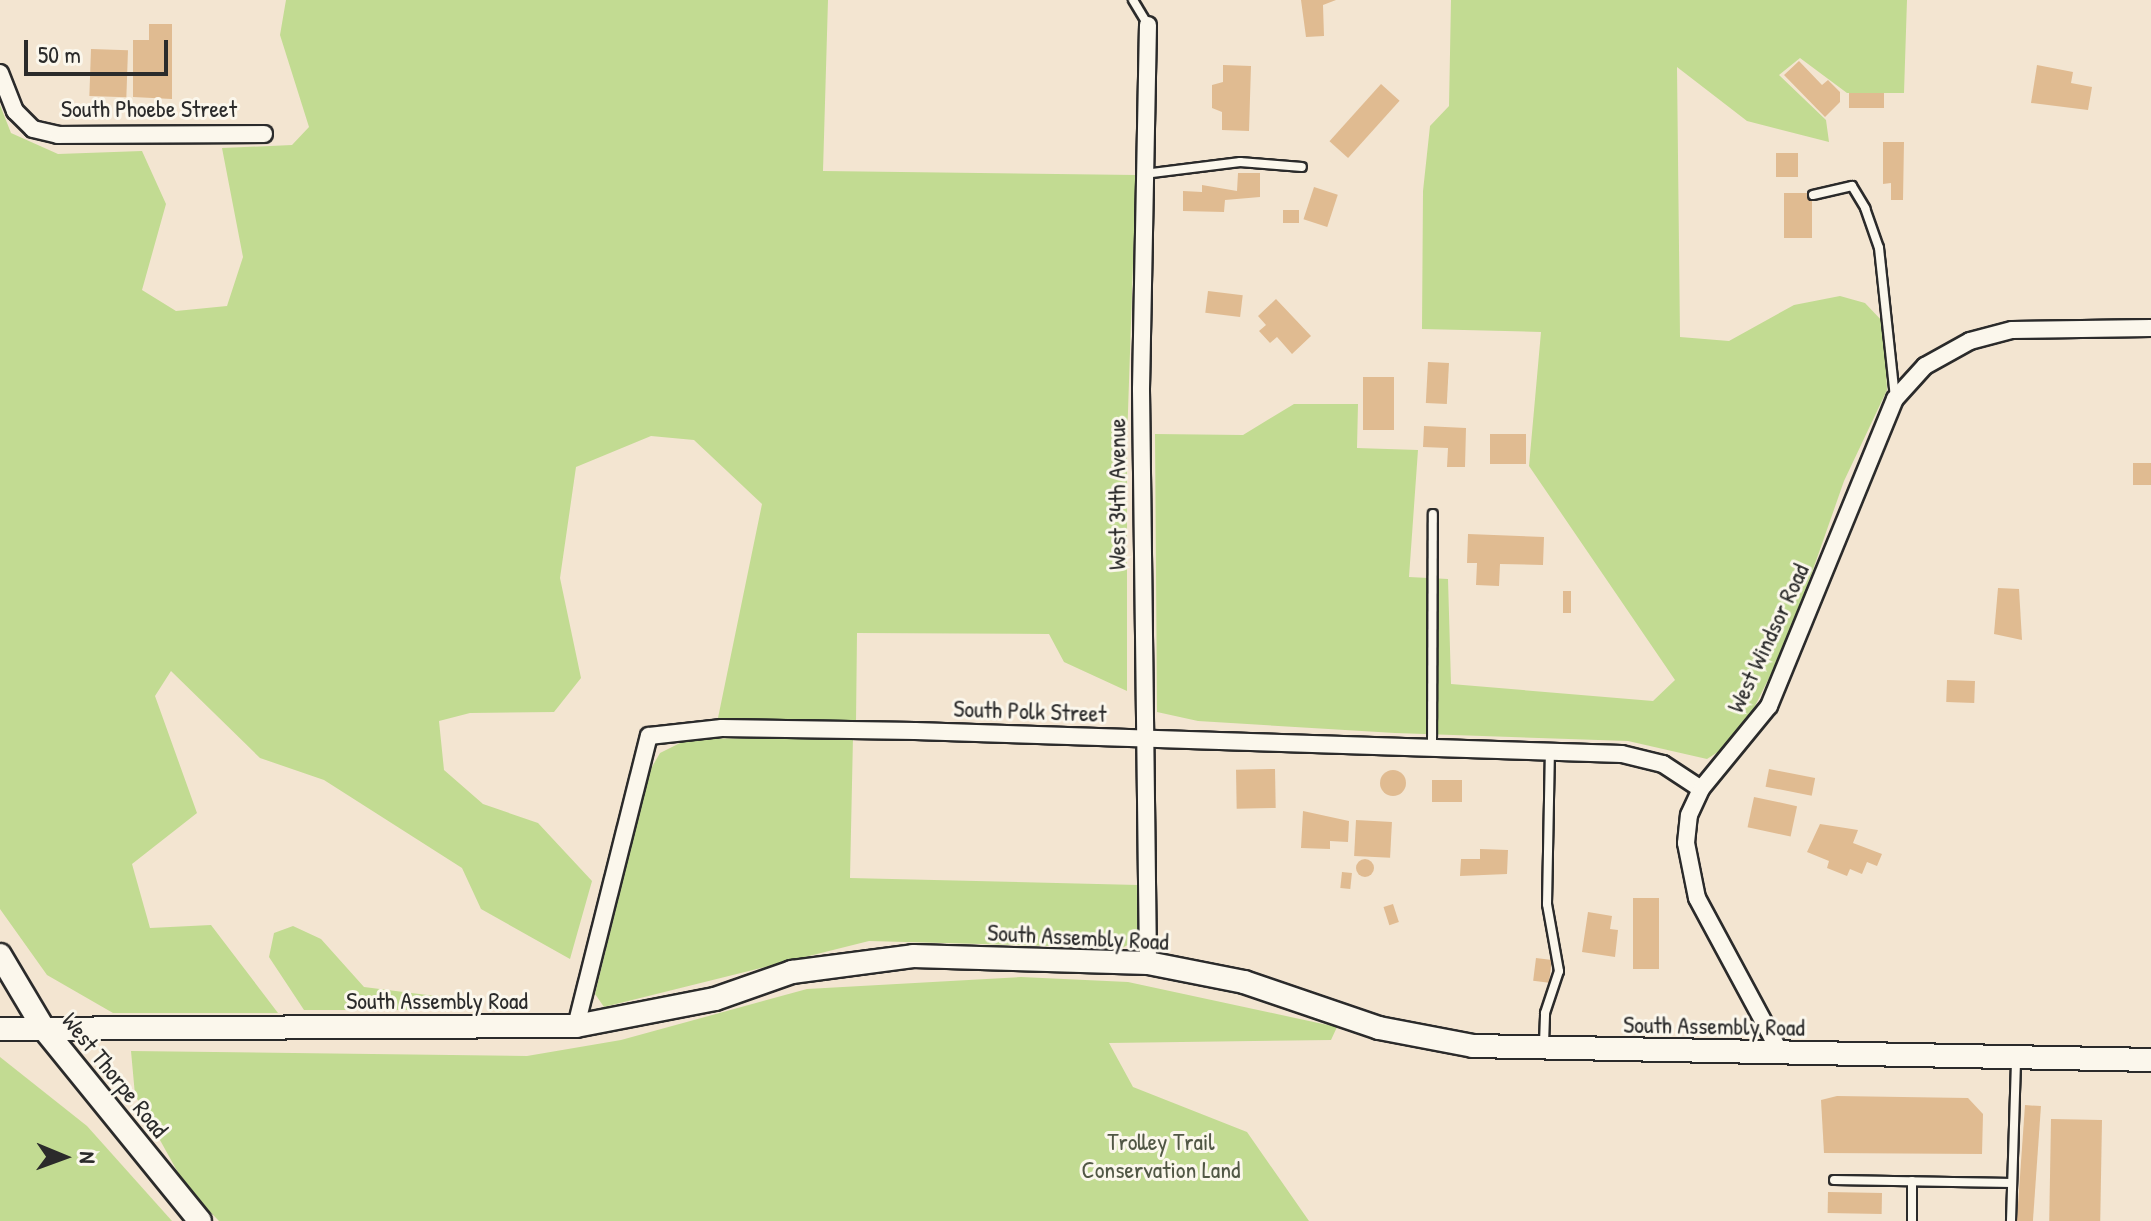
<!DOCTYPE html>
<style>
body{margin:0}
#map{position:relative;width:2151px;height:1221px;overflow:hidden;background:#f3e5d1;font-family:"Patrick Hand",sans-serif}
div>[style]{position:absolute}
.green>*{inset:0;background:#c2db92}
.building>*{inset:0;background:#e0bb91;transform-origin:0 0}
.round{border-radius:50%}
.roads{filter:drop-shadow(2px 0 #2b2b2b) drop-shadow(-2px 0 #2b2b2b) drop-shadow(0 2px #2b2b2b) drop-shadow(0 -2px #2b2b2b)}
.lane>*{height:8px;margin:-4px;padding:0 4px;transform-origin:4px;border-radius:4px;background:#fbf7ec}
.street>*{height:16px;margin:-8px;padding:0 8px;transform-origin:8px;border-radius:8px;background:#fbf7ec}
.secondary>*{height:22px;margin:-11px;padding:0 11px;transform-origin:11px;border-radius:11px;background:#fbf7ec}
span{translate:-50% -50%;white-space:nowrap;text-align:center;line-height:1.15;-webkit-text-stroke:6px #fbf7ec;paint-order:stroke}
.street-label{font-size:24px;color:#2b2b2b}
.park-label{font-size:24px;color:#515745}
.north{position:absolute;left:24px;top:1117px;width:80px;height:80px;-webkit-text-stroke:6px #fbf7ec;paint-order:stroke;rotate:91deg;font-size:22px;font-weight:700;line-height:32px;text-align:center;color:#2b2b2b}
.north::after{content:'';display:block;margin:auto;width:28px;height:36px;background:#2b2b2b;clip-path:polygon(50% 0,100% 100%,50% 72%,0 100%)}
.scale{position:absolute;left:24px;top:40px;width:144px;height:36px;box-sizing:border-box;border:4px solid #2b2b2b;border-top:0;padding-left:10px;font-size:24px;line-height:28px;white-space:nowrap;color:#2b2b2b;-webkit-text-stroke:6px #fbf7ec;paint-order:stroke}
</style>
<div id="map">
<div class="green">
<i style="clip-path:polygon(286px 0,828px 0,823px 171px,1136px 175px,1127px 441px,1127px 691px,1064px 662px,1049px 634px,857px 633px,856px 722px,718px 718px,762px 504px,694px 440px,651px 436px,576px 467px,560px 578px,581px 678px,554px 712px,470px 713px,439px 721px,444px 770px,483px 804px,538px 823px,592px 881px,570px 959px,481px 909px,462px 868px,324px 780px,260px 758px,171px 671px,155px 696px,197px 813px,132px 864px,150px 928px,211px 925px,278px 1013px,113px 1013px,47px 975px,0 909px,0 105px,11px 133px,58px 154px,142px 151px,166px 204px,142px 290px,176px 311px,227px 306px,243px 257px,222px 148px,292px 145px,309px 127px,280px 35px)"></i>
<i style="clip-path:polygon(1451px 0,1907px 0,1904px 93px,1847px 93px,1800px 58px,1779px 75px,1826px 120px,1829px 142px,1747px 121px,1677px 67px,1680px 337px,1729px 341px,1794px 305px,1840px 296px,1865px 303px,1884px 323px,1887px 390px,1844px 481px,1789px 638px,1747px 722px,1732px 743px,1707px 759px,1628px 741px,1395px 733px,1198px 721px,1157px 712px,1155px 434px,1243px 435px,1294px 404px,1358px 404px,1357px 448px,1418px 450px,1409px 577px,1448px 579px,1451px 684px,1653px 701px,1675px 680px,1529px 466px,1541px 332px,1422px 329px,1423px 191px,1430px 126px,1449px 106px)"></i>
<i style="clip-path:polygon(853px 737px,850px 878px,1138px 885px,1137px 940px,1122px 948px,869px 941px,604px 1007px,595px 994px,649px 772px,660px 753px,688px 739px)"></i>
<i style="clip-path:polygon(293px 926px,321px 939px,364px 987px,451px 998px,476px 1010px,304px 1010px,269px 957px,274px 933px)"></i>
<i style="clip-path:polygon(1021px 977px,1128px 982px,1337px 1027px,1331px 1040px,1109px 1043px,1133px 1087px,1247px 1132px,1309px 1221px,219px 1221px,186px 1187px,135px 1095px,131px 1051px,527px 1056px,621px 1040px,807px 989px)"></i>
<i style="clip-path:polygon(0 1057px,87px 1126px,172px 1221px,0 1221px)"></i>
</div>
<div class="building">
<i style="clip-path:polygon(1301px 0,1336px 0,1323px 5px,1324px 36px,1306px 37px)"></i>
<i style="clip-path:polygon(149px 24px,172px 24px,172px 99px,133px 97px,133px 40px,149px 40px)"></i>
<i style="left:91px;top:49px;width:37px;height:47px;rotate:2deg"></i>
<i style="clip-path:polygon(1799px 61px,1822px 85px,1828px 80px,1840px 92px,1840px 102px,1825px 117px,1784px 75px)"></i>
<i style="clip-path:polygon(1223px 65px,1251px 66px,1249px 131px,1222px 130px,1222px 112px,1212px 108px,1212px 85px,1223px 82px)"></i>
<i style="clip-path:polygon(2037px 65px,2073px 72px,2071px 83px,2092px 87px,2088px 110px,2031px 103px)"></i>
<i style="left:1381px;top:84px;width:25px;height:77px;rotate:42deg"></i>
<i style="left:1849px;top:93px;width:35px;height:15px"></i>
<i style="clip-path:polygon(1883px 142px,1904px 142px,1903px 200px,1891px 200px,1891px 183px,1883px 184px)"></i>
<i style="left:1798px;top:153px;width:24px;height:22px;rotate:90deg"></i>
<i style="clip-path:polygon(1238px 173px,1260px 173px,1260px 197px,1225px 200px,1224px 212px,1183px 211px,1183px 191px,1202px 192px,1202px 185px,1237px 191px)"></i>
<i style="left:1314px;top:187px;width:25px;height:34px;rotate:18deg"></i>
<i style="left:1784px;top:193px;width:28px;height:45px"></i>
<i style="left:1283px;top:210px;width:16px;height:13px"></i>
<i style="left:1208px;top:291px;width:35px;height:22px;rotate:7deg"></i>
<i style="clip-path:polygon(1276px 299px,1311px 336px,1292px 354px,1277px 337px,1270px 343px,1259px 331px,1266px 325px,1258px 316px)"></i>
<i style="left:1428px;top:362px;width:21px;height:41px;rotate:3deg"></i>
<i style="left:1363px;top:377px;width:31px;height:53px"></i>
<i style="clip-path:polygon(1424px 426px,1466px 428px,1465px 467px,1447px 467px,1448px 448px,1423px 447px)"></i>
<i style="left:1490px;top:434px;width:36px;height:30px"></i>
<i style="left:2133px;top:463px;width:18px;height:22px"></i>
<i style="clip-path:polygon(1468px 534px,1544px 537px,1543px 565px,1500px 564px,1499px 586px,1476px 585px,1477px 563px,1467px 563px)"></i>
<i style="clip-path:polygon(1998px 588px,2019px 589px,2022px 640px,1994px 634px)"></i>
<i style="left:1563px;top:591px;width:8px;height:22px"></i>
<i style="left:1947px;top:680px;width:28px;height:22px;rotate:2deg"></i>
<i style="left:1275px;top:769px;width:39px;height:39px;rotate:89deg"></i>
<i style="left:1769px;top:769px;width:47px;height:18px;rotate:11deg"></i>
<i class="round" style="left:1380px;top:770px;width:26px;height:26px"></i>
<i style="left:1432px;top:780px;width:30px;height:22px"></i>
<i style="left:1754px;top:797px;width:44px;height:31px;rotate:12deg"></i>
<i style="clip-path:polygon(1303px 811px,1349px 821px,1348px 842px,1330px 841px,1330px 849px,1301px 848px)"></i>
<i style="left:1356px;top:820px;width:36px;height:36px;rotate:3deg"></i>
<i style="clip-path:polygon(1820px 824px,1858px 830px,1853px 843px,1882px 854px,1877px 866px,1867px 862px,1862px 874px,1850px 869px,1847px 876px,1827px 868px,1829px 861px,1807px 852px)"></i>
<i style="clip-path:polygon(1480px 849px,1508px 850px,1507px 874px,1460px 876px,1461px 859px,1480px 859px)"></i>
<i class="round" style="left:1356px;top:859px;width:18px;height:18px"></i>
<i style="left:1342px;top:872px;width:10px;height:16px;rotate:6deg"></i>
<i style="left:1633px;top:898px;width:26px;height:71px"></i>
<i style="left:1393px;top:904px;width:19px;height:10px;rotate:72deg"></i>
<i style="clip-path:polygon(1588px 912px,1612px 916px,1610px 929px,1618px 930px,1615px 957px,1582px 952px)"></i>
<i style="left:1536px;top:958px;width:16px;height:23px;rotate:7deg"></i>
<i style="clip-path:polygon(1837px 1096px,1968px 1098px,1983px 1114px,1982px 1154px,1824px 1153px,1821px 1100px)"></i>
<i style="left:2025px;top:1105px;width:16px;height:116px;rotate:4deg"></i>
<i style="left:2051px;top:1119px;width:51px;height:102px;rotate:1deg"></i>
<i style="left:1828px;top:1192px;width:54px;height:21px;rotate:1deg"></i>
</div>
<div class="roads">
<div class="lane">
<i style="left:1133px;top:0;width:29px;rotate:59deg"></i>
<i style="left:1144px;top:174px;width:97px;rotate:-7.1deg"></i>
<i style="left:1240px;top:162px;width:62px;rotate:4.6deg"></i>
<i style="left:1813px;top:195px;width:40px;rotate:-13deg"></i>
<i style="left:1852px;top:186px;width:26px;rotate:59deg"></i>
<i style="left:1865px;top:208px;width:42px;rotate:70.7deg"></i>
<i style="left:1879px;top:248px;width:151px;rotate:83.9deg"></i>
<i style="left:1432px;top:747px;width:233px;rotate:-89.8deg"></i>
<i style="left:1544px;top:1044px;width:31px;rotate:-88deg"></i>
<i style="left:1545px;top:1013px;width:44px;rotate:-71.6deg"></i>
<i style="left:1559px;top:971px;width:68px;rotate:-100.2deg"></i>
<i style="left:1547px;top:904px;width:151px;rotate:-88.9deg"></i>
<i style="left:1834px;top:1180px;width:178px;rotate:1deg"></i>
<i style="left:1912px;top:1221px;width:40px;rotate:-90deg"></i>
<i style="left:2011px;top:1221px;width:162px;rotate:-88.2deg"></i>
</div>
<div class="street">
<i style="left:0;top:73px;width:41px;rotate:68.5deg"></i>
<i style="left:15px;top:111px;width:25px;rotate:45deg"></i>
<i style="left:33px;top:129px;width:26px;rotate:13deg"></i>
<i style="left:58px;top:135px;width:206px;rotate:-0.3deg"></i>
<i style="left:1148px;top:963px;width:574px;rotate:-90.7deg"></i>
<i style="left:1141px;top:389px;width:364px;rotate:-88.9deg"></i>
<i style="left:576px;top:1026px;width:299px;rotate:-75.9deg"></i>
<i style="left:649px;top:736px;width:73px;rotate:-6.3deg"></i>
<i style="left:722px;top:728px;width:193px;rotate:0.9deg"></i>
<i style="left:915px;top:731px;width:707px;rotate:1.86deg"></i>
<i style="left:1622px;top:754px;width:42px;rotate:13.7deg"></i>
<i style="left:1663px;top:764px;width:45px;rotate:33.3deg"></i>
<i style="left:1781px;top:1054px;width:177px;rotate:-118.3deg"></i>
<i style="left:1697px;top:898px;width:56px;rotate:-101.3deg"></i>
<i style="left:1686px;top:843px;width:28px;rotate:-84deg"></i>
<i style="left:1689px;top:815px;width:29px;rotate:-65deg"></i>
<i style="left:1701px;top:789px;width:107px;rotate:-50.7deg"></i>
<i style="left:1769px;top:706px;width:332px;rotate:-67.7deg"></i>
<i style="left:1895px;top:399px;width:45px;rotate:-47.7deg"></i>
<i style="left:1925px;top:366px;width:51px;rotate:-29.1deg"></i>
<i style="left:1970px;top:341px;width:43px;rotate:-14.7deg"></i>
<i style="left:2012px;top:330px;width:139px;rotate:-0.8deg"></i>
</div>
<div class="secondary">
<i style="left:0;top:955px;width:86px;rotate:59.3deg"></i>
<i style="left:44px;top:1029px;width:247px;rotate:50.9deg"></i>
<i style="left:0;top:1029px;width:576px;rotate:-0.3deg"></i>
<i style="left:576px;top:1026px;width:142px;rotate:-11deg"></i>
<i style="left:715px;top:999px;width:82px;rotate:-19.3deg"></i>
<i style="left:792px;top:972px;width:122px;rotate:-7.5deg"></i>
<i style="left:913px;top:956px;width:235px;rotate:1.7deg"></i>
<i style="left:1148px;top:963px;width:98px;rotate:11.2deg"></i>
<i style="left:1244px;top:982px;width:143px;rotate:18.8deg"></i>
<i style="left:1379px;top:1028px;width:96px;rotate:10.8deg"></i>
<i style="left:1473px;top:1046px;width:678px;rotate:1.18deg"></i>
</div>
</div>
<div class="street-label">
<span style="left:149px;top:109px">South Phoebe Street</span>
<span style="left:1117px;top:494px;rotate:-90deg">West 34th Avenue</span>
<span style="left:1768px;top:638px;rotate:-65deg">West Windsor Road</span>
<span style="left:1030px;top:711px;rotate:2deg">South Polk Street</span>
<span style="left:1078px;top:937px;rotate:3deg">South Assembly Road</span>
<span style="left:437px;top:1001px">South Assembly Road</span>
<span style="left:1714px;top:1026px;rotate:1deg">South Assembly Road</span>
<span style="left:115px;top:1075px;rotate:51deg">West Thorpe Road</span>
</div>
<div class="park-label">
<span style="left:1161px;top:1156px">Trolley Trail<br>Conservation Land</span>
</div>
<div class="north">N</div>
<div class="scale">50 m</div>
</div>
